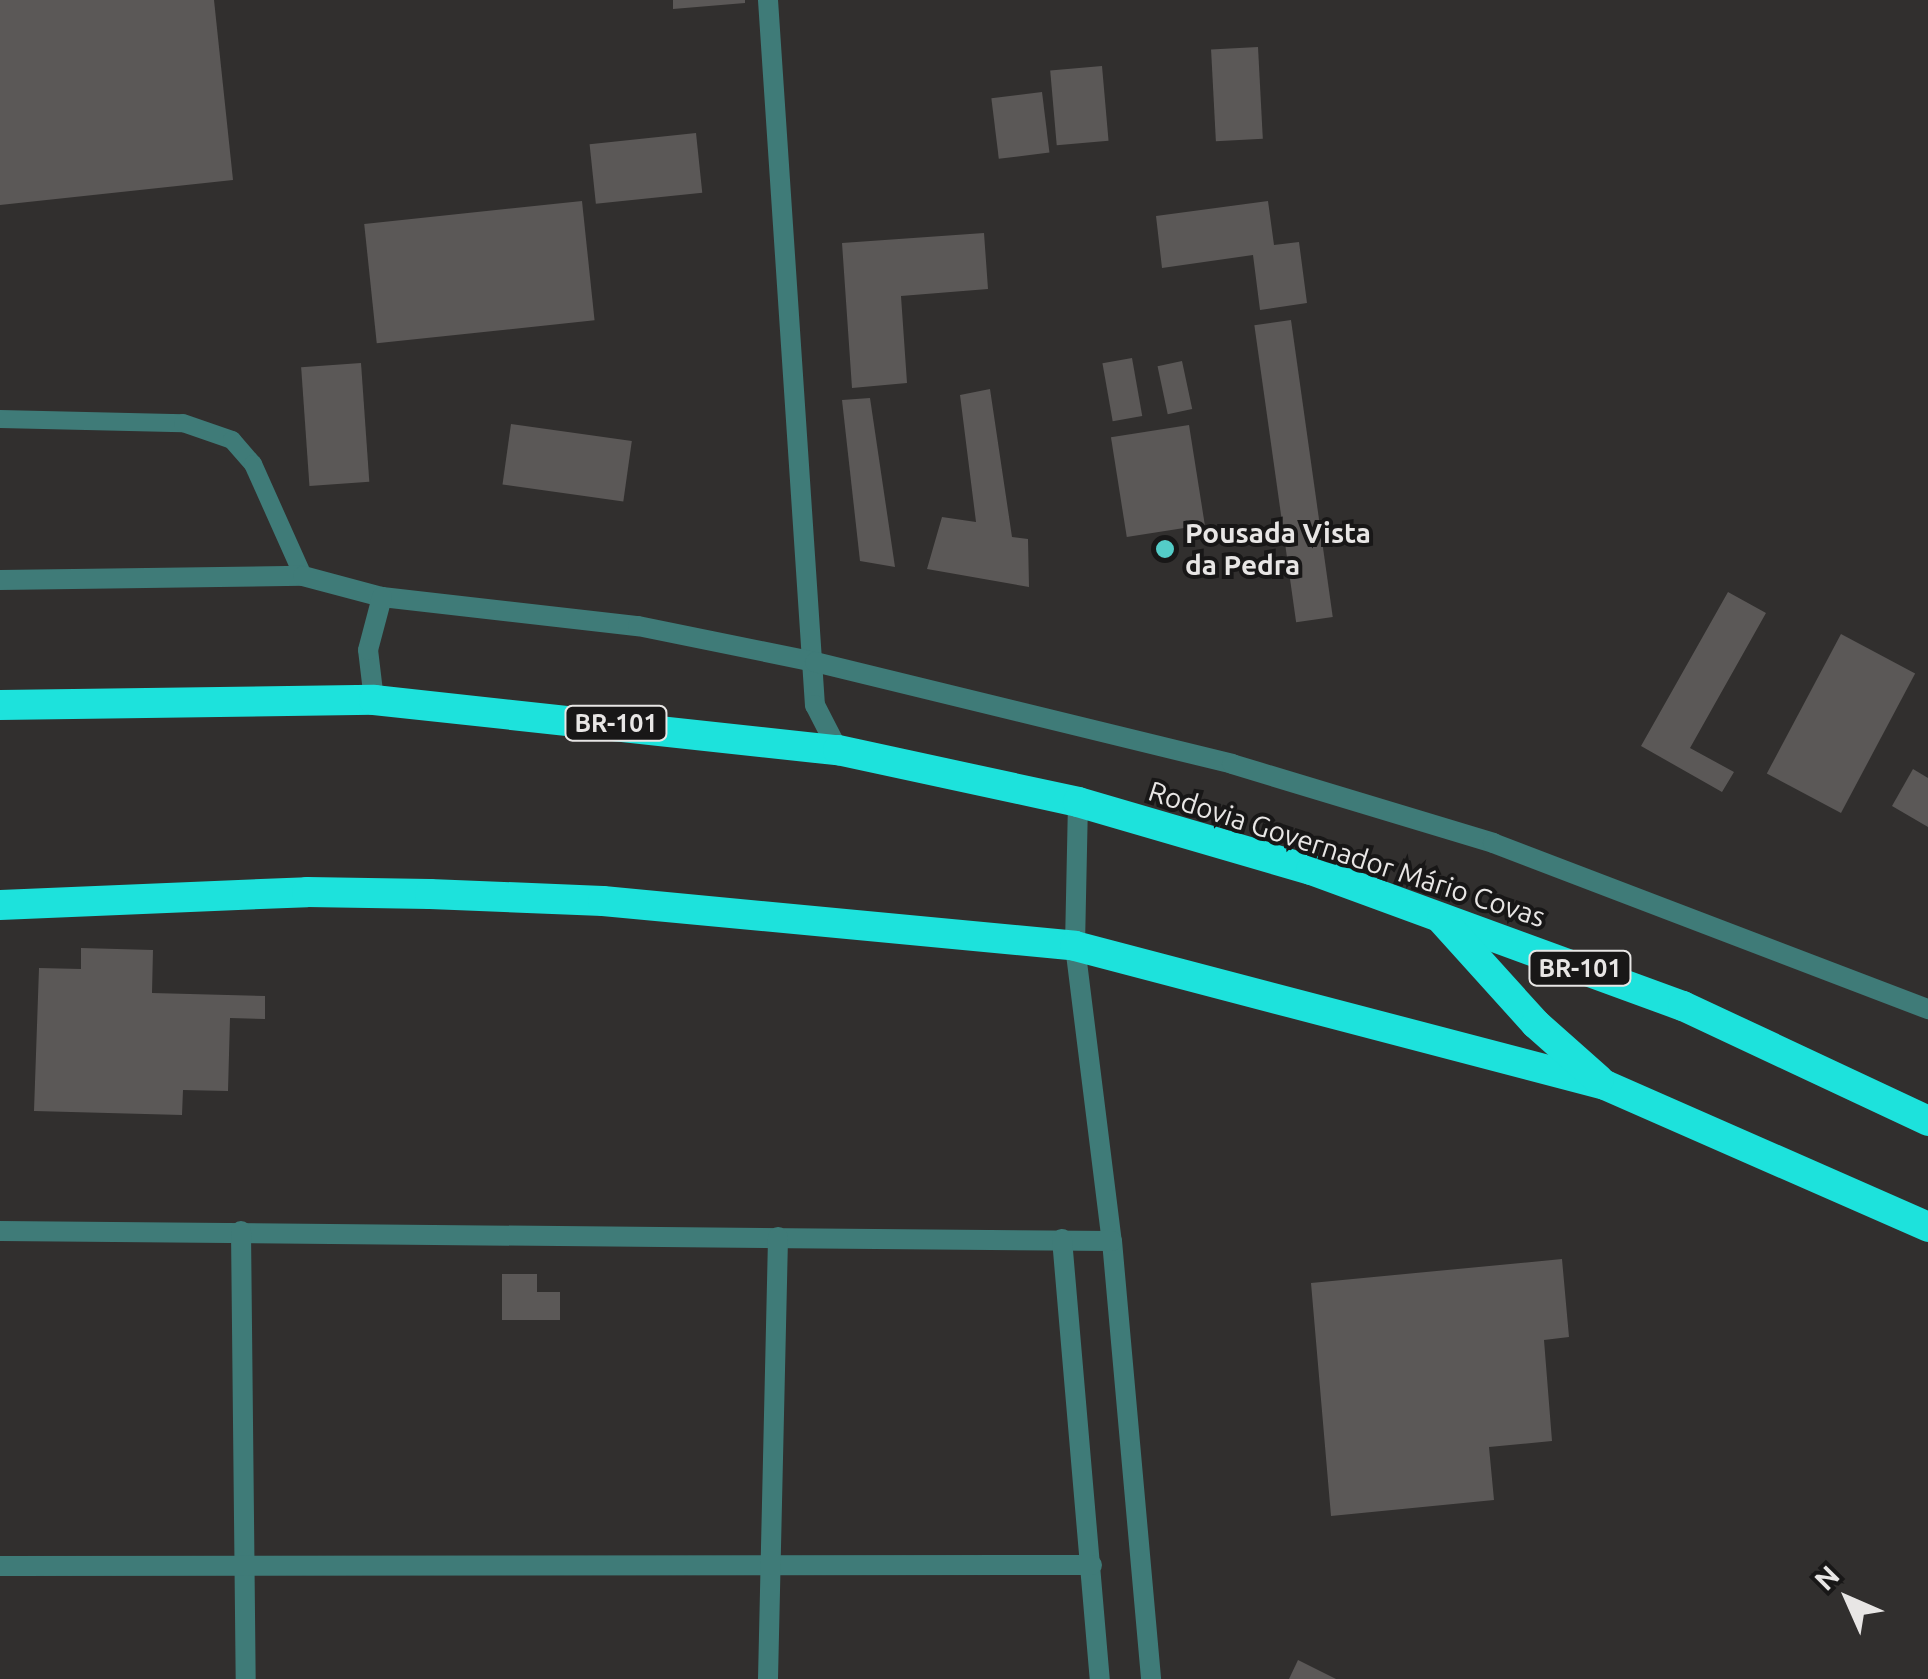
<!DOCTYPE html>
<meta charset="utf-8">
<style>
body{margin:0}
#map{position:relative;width:1928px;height:1679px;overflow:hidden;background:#312f2e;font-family:Ubuntu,sans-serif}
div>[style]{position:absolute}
.building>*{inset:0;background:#5b5857;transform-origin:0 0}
.lane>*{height:18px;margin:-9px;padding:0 9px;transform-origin:9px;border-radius:9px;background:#3f7b78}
.street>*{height:20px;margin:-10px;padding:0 10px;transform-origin:10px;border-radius:10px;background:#3f7b78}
.highway>*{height:30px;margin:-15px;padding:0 15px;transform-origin:15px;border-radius:15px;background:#1de2dc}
.dots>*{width:28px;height:28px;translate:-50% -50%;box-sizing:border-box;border:5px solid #181717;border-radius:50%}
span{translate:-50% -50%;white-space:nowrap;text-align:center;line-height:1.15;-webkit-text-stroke:8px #181717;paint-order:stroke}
.shield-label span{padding:2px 8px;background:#181717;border:2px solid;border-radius:8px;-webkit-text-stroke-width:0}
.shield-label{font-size:25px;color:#e8e6e5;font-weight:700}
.poi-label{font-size:28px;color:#e8e6e5;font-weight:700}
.left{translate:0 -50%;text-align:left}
.street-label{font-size:28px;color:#e8e6e5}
.north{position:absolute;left:1798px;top:1549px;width:100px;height:100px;-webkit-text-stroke:8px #181717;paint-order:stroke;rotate:315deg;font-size:28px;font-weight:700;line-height:40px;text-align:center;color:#e8e6e5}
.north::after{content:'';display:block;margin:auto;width:35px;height:45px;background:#e8e6e5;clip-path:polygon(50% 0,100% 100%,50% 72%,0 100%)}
</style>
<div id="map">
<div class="building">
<i style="clip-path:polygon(0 0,214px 0,233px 180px,0 205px)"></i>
<i style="clip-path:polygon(673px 0,745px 0,745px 3px,673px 9px)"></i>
<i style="left:1258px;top:47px;width:92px;height:47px;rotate:87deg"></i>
<i style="left:1102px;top:66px;width:75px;height:52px;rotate:85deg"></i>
<i style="left:1042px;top:92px;width:61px;height:51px;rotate:83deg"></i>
<i style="left:696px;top:133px;width:60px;height:107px;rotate:84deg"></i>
<i style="left:582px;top:201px;width:120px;height:219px;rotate:84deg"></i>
<i style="clip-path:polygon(1268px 201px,1274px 245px,1299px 242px,1307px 303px,1260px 310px,1253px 255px,1162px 268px,1156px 216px)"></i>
<i style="clip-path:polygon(984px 233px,988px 289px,901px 296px,907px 383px,852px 388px,842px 243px)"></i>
<i style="left:1291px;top:320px;width:300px;height:37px;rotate:82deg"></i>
<i style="left:1132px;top:358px;width:59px;height:30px;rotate:80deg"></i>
<i style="left:1182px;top:361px;width:49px;height:25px;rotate:78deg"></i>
<i style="left:361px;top:363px;width:119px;height:60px;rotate:86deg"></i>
<i style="clip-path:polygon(990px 389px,1012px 537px,1028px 539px,1029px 587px,927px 569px,942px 517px,976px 522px,960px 395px)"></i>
<i style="clip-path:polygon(870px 398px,895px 567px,860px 561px,842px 400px)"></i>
<i style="left:511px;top:424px;width:122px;height:61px;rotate:8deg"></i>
<i style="left:1189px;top:425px;width:101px;height:79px;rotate:81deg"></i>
<i style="clip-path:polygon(1728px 592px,1766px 613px,1690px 748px,1734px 772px,1722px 792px,1641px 746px)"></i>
<i style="left:1841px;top:634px;width:84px;height:158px;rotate:28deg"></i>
<i style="clip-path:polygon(1913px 769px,1928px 778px,1928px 827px,1892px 806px)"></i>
<i style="clip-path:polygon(81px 948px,153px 950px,152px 993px,265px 996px,265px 1019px,230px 1018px,228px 1091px,183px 1090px,182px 1115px,34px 1111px,39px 968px,81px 969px)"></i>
<i style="clip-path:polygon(1562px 1259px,1569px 1337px,1544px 1340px,1552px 1441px,1489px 1447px,1494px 1500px,1331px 1516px,1311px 1283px)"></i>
<i style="clip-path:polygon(502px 1274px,537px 1274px,537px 1292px,560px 1292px,560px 1320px,502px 1320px)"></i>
<i style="clip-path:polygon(1298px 1660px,1336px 1679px,1289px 1679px)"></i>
</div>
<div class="lane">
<i style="left:0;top:419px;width:183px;rotate:1.3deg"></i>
<i style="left:183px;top:423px;width:52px;rotate:19.1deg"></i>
<i style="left:232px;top:440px;width:32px;rotate:49deg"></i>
<i style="left:253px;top:464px;width:123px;rotate:65.9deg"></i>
</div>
<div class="street">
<i style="left:768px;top:0;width:707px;rotate:86.19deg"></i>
<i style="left:815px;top:705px;width:51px;rotate:62.9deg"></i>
<i style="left:0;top:580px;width:303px;rotate:-0.8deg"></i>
<i style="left:303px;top:576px;width:82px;rotate:14.9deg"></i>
<i style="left:382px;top:597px;width:258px;rotate:6.5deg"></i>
<i style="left:638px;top:626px;width:181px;rotate:11.5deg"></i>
<i style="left:815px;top:662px;width:429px;rotate:13.7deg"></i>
<i style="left:1232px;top:764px;width:273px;rotate:16.8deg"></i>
<i style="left:1493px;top:843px;width:466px;rotate:20.9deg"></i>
<i style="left:374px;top:700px;width:50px;rotate:-96.8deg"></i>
<i style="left:368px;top:650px;width:55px;rotate:-75.2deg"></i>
<i style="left:1078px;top:802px;width:144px;rotate:91.2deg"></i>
<i style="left:1075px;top:946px;width:297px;rotate:82.9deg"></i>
<i style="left:1112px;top:1241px;width:440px;rotate:84.9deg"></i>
<i style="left:0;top:1231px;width:1112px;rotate:0.52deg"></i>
<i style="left:241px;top:1231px;width:448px;rotate:89.4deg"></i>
<i style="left:1062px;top:1239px;width:442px;rotate:85.1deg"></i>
<i style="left:0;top:1566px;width:1092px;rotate:-0.05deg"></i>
<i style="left:768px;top:1679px;width:442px;rotate:-88.7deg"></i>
</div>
<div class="highway">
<i style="left:0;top:705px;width:374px;rotate:-0.8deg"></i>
<i style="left:374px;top:700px;width:467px;rotate:6.2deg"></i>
<i style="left:838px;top:750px;width:246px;rotate:12.2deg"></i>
<i style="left:1078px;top:802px;width:243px;rotate:16.3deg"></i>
<i style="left:1311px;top:870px;width:396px;rotate:20.1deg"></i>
<i style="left:1683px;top:1006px;width:271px;rotate:25.1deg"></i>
<i style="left:0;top:905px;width:307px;rotate:-2.4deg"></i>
<i style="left:307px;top:892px;width:123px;rotate:0.9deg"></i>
<i style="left:430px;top:894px;width:173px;rotate:2.3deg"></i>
<i style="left:603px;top:901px;width:474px;rotate:5.4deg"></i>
<i style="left:1075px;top:946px;width:548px;rotate:14.7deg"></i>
<i style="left:1605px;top:1085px;width:353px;rotate:23.7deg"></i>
<i style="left:1442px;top:920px;width:140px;rotate:47.9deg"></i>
<i style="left:1536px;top:1024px;width:84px;rotate:41.6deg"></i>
</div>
<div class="dots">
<i style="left:1165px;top:549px;background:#54cdc8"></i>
</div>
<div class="shield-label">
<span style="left:616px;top:723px">BR-101</span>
<span style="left:1580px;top:968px">BR-101</span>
</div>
<div class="poi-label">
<span class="left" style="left:1185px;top:549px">Pousada Vista<br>da Pedra</span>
</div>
<div class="street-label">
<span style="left:1347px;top:854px;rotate:18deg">Rodovia Governador Mário Covas</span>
</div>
<div class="north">N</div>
</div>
